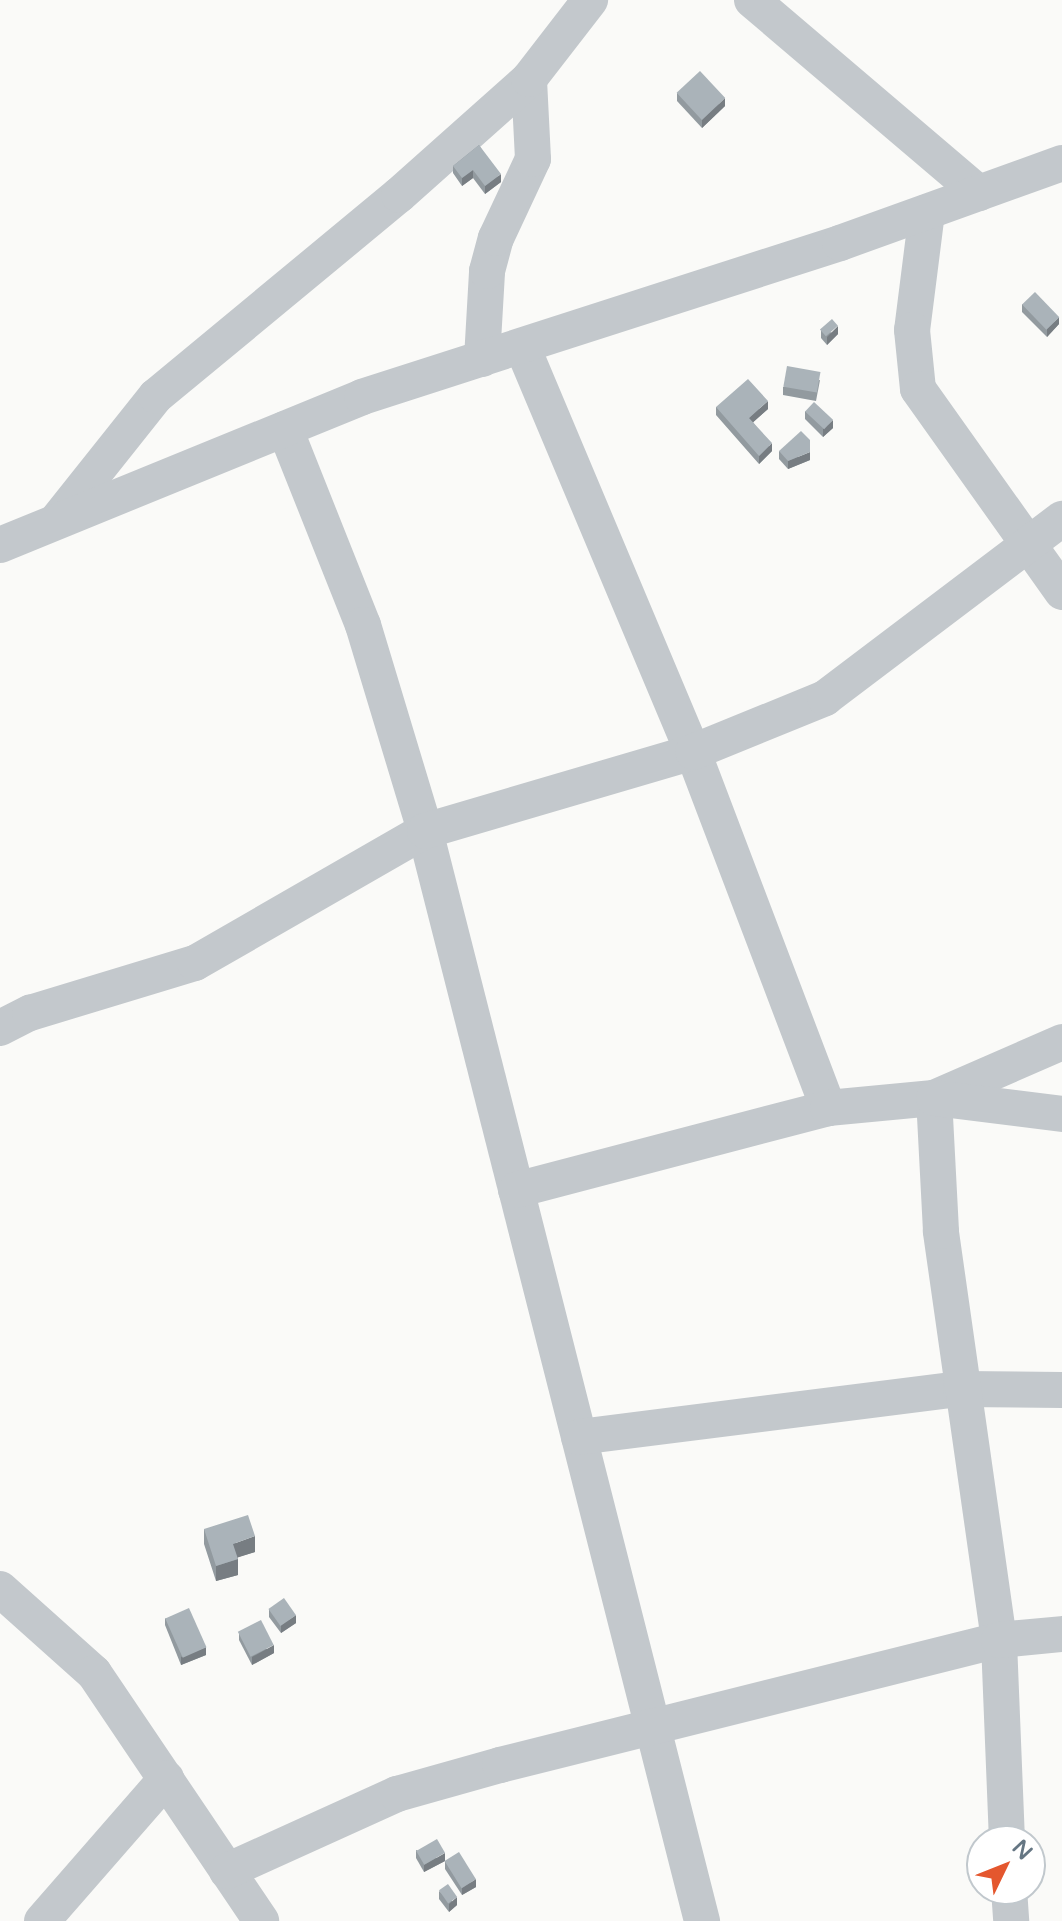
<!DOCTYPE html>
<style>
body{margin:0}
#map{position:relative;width:1062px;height:1921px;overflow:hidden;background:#fafaf8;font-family:"Varela Round",sans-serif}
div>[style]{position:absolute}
.minor>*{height:36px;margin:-18px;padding:0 18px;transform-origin:18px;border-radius:18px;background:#c3c8cc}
.wall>*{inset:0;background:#929a9f}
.shaded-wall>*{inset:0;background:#777d82}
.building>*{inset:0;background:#aab3b9;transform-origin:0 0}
span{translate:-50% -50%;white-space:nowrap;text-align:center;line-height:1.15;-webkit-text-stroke:8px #fff;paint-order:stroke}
.north{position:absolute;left:966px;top:1825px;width:80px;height:80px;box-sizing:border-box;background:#fff;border:2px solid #c1c8cd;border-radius:50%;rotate:47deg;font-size:22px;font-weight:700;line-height:32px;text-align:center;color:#657683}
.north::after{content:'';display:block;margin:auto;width:28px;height:36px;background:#e4572e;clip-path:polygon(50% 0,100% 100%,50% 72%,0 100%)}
</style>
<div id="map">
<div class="minor">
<i style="left:752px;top:0;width:298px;rotate:40.4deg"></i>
<i style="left:927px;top:212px;width:119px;rotate:97.2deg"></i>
<i style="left:912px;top:330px;width:59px;rotate:84.2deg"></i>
<i style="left:918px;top:389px;width:249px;rotate:54.6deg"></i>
<i style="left:522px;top:346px;width:441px;rotate:67.2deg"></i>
<i style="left:693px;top:752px;width:381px;rotate:69.2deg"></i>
<i style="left:482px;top:359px;width:88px;rotate:-86.7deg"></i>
<i style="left:487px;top:271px;width:34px;rotate:-75deg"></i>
<i style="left:496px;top:238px;width:87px;rotate:-64.9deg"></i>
<i style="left:533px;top:159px;width:80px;rotate:-92.9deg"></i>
<i style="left:285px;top:429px;width:211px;rotate:68.3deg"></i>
<i style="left:363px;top:625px;width:215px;rotate:73.2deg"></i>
<i style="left:425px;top:831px;width:1125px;rotate:75.74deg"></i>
<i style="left:58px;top:519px;width:157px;rotate:-51.5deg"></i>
<i style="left:156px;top:396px;width:315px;rotate:-39.6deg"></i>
<i style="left:399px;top:195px;width:174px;rotate:-41.7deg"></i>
<i style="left:529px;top:79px;width:100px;rotate:-52.3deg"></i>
<i style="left:0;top:545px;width:391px;rotate:-22.2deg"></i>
<i style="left:362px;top:397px;width:502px;rotate:-17.86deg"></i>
<i style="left:840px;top:243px;width:236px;rotate:-19.8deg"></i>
<i style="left:0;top:1028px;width:34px;rotate:-27deg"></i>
<i style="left:30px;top:1013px;width:172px;rotate:-16.9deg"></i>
<i style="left:195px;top:963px;width:265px;rotate:-29.9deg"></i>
<i style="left:425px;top:831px;width:279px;rotate:-16.4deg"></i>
<i style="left:693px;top:752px;width:143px;rotate:-22.2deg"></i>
<i style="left:825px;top:698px;width:297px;rotate:-37.1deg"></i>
<i style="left:516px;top:1190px;width:323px;rotate:-14.7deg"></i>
<i style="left:828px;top:1108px;width:106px;rotate:-5.4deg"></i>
<i style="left:934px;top:1098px;width:140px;rotate:-23.6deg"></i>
<i style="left:579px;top:1437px;width:385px;rotate:-7.2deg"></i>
<i style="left:961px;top:1389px;width:101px;rotate:0.6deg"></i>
<i style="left:0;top:1589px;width:126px;rotate:41.8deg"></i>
<i style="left:94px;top:1673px;width:299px;rotate:56deg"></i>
<i style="left:1007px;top:1841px;width:201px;rotate:-92.3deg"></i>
<i style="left:999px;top:1640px;width:413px;rotate:-98.1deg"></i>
<i style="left:941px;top:1231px;width:133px;rotate:-93deg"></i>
<i style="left:934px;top:1098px;width:129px;rotate:7.1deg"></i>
<i style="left:227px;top:1871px;width:187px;rotate:-24.4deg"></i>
<i style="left:397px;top:1794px;width:107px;rotate:-15.7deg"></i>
<i style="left:500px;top:1765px;width:514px;rotate:-14.06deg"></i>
<i style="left:999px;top:1640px;width:63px;rotate:-5.4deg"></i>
<i style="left:1009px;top:1889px;width:32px;rotate:86deg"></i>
<i style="left:42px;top:1921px;width:189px;rotate:-48.9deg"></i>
</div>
<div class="wall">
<i style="clip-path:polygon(677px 93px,725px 106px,702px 128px,677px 101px)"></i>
<i style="clip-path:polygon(479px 145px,501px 182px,485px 194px,473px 178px,462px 186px,453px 173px,453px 166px)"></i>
<i style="clip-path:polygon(1022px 304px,1059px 324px,1047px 337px,1022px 312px)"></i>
<i style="clip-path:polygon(821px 330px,838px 334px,827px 345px,821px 338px)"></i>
<i style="clip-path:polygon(820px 380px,816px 401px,783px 395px,783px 387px)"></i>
<i style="clip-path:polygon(716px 407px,768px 409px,753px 422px,772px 451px,759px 464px,716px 415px)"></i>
<i style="clip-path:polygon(805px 411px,833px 428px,823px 437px,805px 419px)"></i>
<i style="clip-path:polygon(779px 451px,810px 460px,788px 469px,779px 459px)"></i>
<i style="clip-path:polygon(204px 1529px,255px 1552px,238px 1557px,238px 1575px,216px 1581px,204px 1544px)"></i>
<i style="clip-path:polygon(269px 1609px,296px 1623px,281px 1633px,269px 1617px)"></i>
<i style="clip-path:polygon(165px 1618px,206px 1655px,181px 1665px,165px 1625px)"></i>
<i style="clip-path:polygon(239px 1633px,274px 1653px,252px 1665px,239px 1640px)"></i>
<i style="clip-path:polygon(416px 1850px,445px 1861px,424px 1872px,416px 1858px)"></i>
<i style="clip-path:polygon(445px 1861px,476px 1887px,462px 1895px,445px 1869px)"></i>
<i style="clip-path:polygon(439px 1891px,457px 1905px,449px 1912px,439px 1899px)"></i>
</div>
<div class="shaded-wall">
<i style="clip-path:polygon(725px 98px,725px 106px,702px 128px,702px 120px)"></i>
<i style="clip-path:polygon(473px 170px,473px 178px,462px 186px,462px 178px)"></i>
<i style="clip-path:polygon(501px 174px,501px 182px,485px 194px,485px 186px)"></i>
<i style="clip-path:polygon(1059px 317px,1059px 324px,1047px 337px,1047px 329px)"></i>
<i style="clip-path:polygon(838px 326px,838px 334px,827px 345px,827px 337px)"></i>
<i style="clip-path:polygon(768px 401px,768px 409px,749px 426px,749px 418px)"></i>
<i style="clip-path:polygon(833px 420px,833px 428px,823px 437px,823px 429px)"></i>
<i style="clip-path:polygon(772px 443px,772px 451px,759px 464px,759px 456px)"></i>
<i style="clip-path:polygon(810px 452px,810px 460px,788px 469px,788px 461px)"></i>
<i style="clip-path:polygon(255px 1536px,255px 1552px,233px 1559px,233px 1544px)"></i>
<i style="clip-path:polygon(238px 1559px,238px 1575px,216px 1581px,216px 1566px)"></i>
<i style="clip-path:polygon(296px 1615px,296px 1623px,281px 1633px,281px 1625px)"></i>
<i style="clip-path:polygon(274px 1645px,274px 1653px,252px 1665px,252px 1657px)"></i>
<i style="clip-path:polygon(206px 1647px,206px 1655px,181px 1665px,181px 1657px)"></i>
<i style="clip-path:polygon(445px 1853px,445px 1861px,424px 1872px,424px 1865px)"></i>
<i style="clip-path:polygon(476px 1879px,476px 1887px,462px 1895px,462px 1888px)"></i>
<i style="clip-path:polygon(457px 1897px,457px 1905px,449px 1912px,449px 1904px)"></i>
</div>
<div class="building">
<i style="left:700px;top:71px;width:37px;height:32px;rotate:47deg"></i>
<i style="clip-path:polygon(479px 145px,501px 174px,485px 186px,473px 170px,462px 178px,453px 166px)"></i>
<i style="left:1035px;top:292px;width:35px;height:18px;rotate:46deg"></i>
<i style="left:832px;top:319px;width:9px;height:16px;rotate:49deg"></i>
<i style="left:787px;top:366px;width:34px;height:21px;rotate:10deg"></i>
<i style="clip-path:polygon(748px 379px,768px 401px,749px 418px,772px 443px,759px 456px,716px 407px)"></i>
<i style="left:814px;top:402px;width:26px;height:13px;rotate:43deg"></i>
<i style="clip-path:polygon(801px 431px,810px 440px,810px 452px,788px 461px,779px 451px)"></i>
<i style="clip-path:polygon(248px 1515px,255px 1536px,233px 1544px,238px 1559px,216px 1566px,204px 1529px)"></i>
<i style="left:284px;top:1598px;width:21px;height:19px;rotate:55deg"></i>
<i style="left:189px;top:1608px;width:43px;height:26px;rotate:66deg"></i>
<i style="left:261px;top:1620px;width:28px;height:26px;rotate:63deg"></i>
<i style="left:437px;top:1839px;width:16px;height:24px;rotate:60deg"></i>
<i style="left:459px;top:1852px;width:32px;height:17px;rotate:58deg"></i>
<i style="left:448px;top:1884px;width:16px;height:11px;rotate:55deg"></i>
</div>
<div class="north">N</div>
</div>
